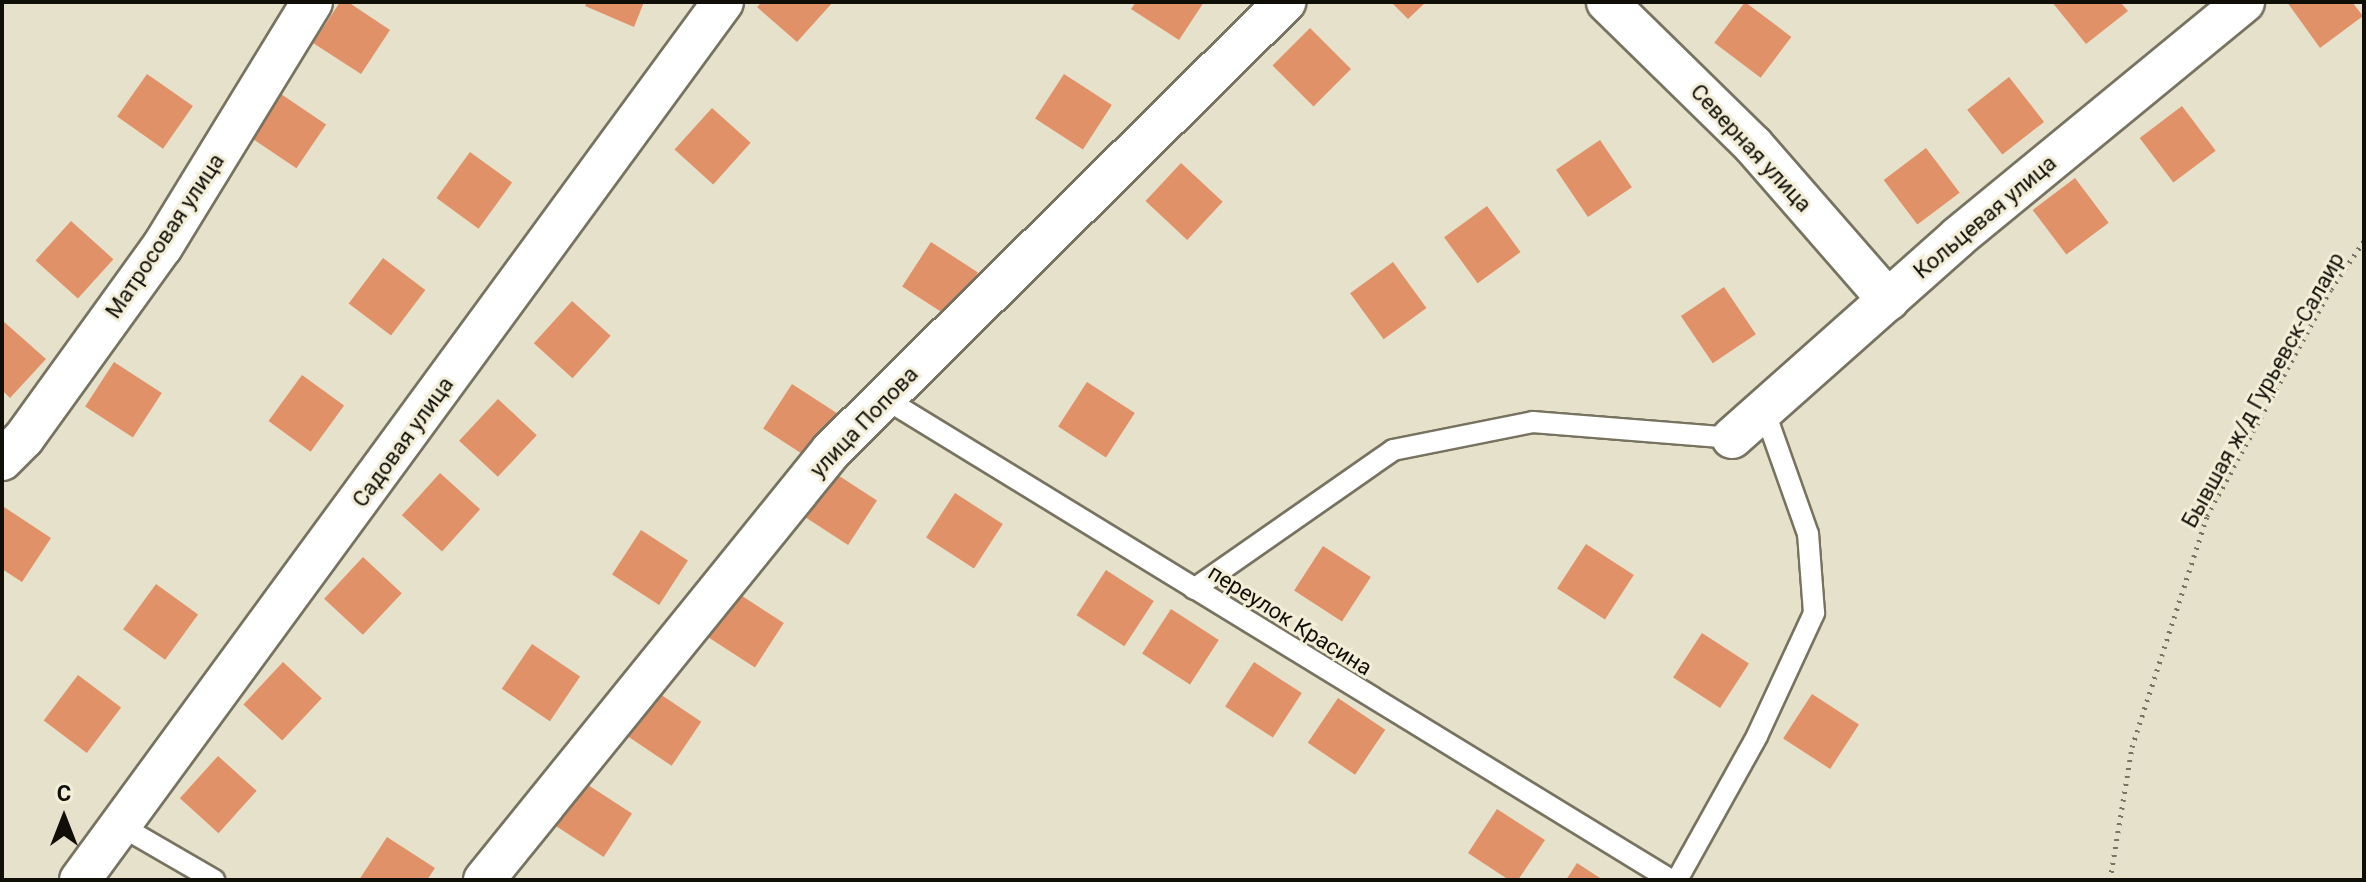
<!DOCTYPE html>
<meta charset="utf-8">
<style>
body{margin:0}
#map{position:relative;width:2366px;height:882px;overflow:hidden;background:#e6e1cb;font-family:Roboto,sans-serif}
div>[style]{position:absolute}
.building>*{inset:0;background:#e19168;transform-origin:0 0}
.path>*{height:5px;margin-top:-2.5px;transform-origin:0;background:repeating-linear-gradient(90deg,#777466 0 2px,transparent 0 8px)}
.roads{filter:drop-shadow(2px 0 #777360) drop-shadow(-2px 0 #777360) drop-shadow(0 2px #777360) drop-shadow(0 -2px #777360)}
.service>*{height:20px;margin:-10px;padding:0 10px;transform-origin:10px;border-radius:10px;background:#fff}
.minor>*{height:40px;margin:-20px;padding:0 20px;transform-origin:20px;border-radius:20px;background:#fff}
span{translate:-50% -50%;white-space:nowrap;text-align:center;line-height:1.15;-webkit-text-stroke:6px #f3eed8;paint-order:stroke}
.street-label{font-size:22px;color:#0f0e07}
.frame{position:absolute;inset:0;border:4px solid #0f0e07;pointer-events:none}
.north{position:absolute;left:24px;top:778px;width:80px;height:80px;-webkit-text-stroke:6px #f3eed8;paint-order:stroke;rotate:0deg;font-size:22px;font-weight:700;line-height:32px;text-align:center;color:#0f0e07}
.north::after{content:'';display:block;margin:auto;width:28px;height:36px;background:#0f0e07;clip-path:polygon(50% 0,100% 100%,50% 72%,0 100%)}
</style>
<div id="map">
<div class="building">
<i style="clip-path:polygon(340px 2px,348px 2px,390px 30px,361px 74px,313px 43px)"></i>
<i style="clip-path:polygon(587px 2px,644px 2px,634px 27px,585px 6px)"></i>
<i style="clip-path:polygon(762px 2px,833px 2px,797px 42px,757px 7px)"></i>
<i style="clip-path:polygon(1136px 2px,1204px 2px,1179px 40px,1131px 9px)"></i>
<i style="clip-path:polygon(1391px 2px,1426px 2px,1408px 19px)"></i>
<i style="left:1745px;top:2px;width:58px;height:51px;rotate:37deg"></i>
<i style="clip-path:polygon(2052px 2px,2120px 2px,2128px 11px,2086px 44px)"></i>
<i style="clip-path:polygon(2287px 2px,2352px 2px,2363px 16px,2320px 48px)"></i>
<i style="left:1310px;top:28px;width:58px;height:53px;rotate:45deg"></i>
<i style="left:147px;top:74px;width:56px;height:52px;rotate:35deg"></i>
<i style="left:1064px;top:74px;width:57px;height:53px;rotate:33deg"></i>
<i style="left:2009px;top:77px;width:57px;height:53px;rotate:52deg"></i>
<i style="left:278px;top:92px;width:58px;height:53px;rotate:34deg"></i>
<i style="left:2182px;top:106px;width:56px;height:53px;rotate:53deg"></i>
<i style="left:712px;top:108px;width:52px;height:56px;rotate:42deg"></i>
<i style="left:1600px;top:140px;width:57px;height:53px;rotate:56deg"></i>
<i style="left:1926px;top:148px;width:56px;height:53px;rotate:53deg"></i>
<i style="left:470px;top:152px;width:52px;height:57px;rotate:36deg"></i>
<i style="left:1181px;top:163px;width:57px;height:52px;rotate:43deg"></i>
<i style="left:2075px;top:178px;width:56px;height:53px;rotate:53deg"></i>
<i style="left:1487px;top:206px;width:57px;height:53px;rotate:54deg"></i>
<i style="left:71px;top:221px;width:57px;height:53px;rotate:42deg"></i>
<i style="left:931px;top:242px;width:56px;height:53px;rotate:33deg"></i>
<i style="left:383px;top:258px;width:53px;height:57px;rotate:37deg"></i>
<i style="left:1393px;top:262px;width:57px;height:53px;rotate:54deg"></i>
<i style="left:1724px;top:287px;width:57px;height:52px;rotate:56deg"></i>
<i style="left:572px;top:301px;width:52px;height:57px;rotate:42deg"></i>
<i style="clip-path:polygon(3px 321px,46px 359px,10px 398px,2px 390px)"></i>
<i style="left:114px;top:362px;width:57px;height:53px;rotate:33deg"></i>
<i style="left:302px;top:375px;width:52px;height:57px;rotate:36deg"></i>
<i style="left:1087px;top:382px;width:57px;height:53px;rotate:33deg"></i>
<i style="left:792px;top:384px;width:56px;height:53px;rotate:33deg"></i>
<i style="left:498px;top:399px;width:53px;height:57px;rotate:43deg"></i>
<i style="left:830px;top:470px;width:56px;height:53px;rotate:33deg"></i>
<i style="left:440px;top:473px;width:54px;height:57px;rotate:42deg"></i>
<i style="left:955px;top:493px;width:57px;height:53px;rotate:33deg"></i>
<i style="clip-path:polygon(4px 507px,51px 538px,22px 582px,2px 569px)"></i>
<i style="left:641px;top:530px;width:56px;height:53px;rotate:33deg"></i>
<i style="left:1586px;top:544px;width:57px;height:53px;rotate:33deg"></i>
<i style="left:1323px;top:546px;width:57px;height:53px;rotate:33deg"></i>
<i style="left:363px;top:557px;width:53px;height:57px;rotate:43deg"></i>
<i style="left:1106px;top:570px;width:57px;height:54px;rotate:33deg"></i>
<i style="left:156px;top:584px;width:52px;height:56px;rotate:36deg"></i>
<i style="left:736px;top:592px;width:57px;height:53px;rotate:33deg"></i>
<i style="left:1171px;top:609px;width:57px;height:53px;rotate:33deg"></i>
<i style="left:1702px;top:633px;width:56px;height:53px;rotate:33deg"></i>
<i style="left:532px;top:644px;width:58px;height:54px;rotate:34deg"></i>
<i style="left:283px;top:662px;width:53px;height:58px;rotate:43deg"></i>
<i style="left:1254px;top:662px;width:57px;height:53px;rotate:33deg"></i>
<i style="left:78px;top:675px;width:54px;height:57px;rotate:37deg"></i>
<i style="left:654px;top:690px;width:57px;height:53px;rotate:34deg"></i>
<i style="left:1812px;top:694px;width:56px;height:53px;rotate:33deg"></i>
<i style="left:1338px;top:698px;width:57px;height:54px;rotate:34deg"></i>
<i style="left:218px;top:756px;width:52px;height:57px;rotate:42deg"></i>
<i style="left:585px;top:783px;width:56px;height:52px;rotate:33deg"></i>
<i style="clip-path:polygon(1497px 809px,1545px 840px,1518px 880px,1509px 880px,1468px 853px)"></i>
<i style="clip-path:polygon(387px 837px,435px 868px,427px 880px,359px 880px)"></i>
<i style="clip-path:polygon(1577px 863px,1603px 880px,1566px 880px)"></i>
</div>
<div class="path">
<i style="left:2110px;top:880px;width:135px;rotate:-80.6deg"></i>
<i style="left:2132px;top:747px;width:243px;rotate:-72deg"></i>
<i style="left:2207px;top:516px;width:259px;rotate:-61.4deg"></i>
<i style="left:2331px;top:289px;width:58px;rotate:-55.5deg"></i>
</div>
<div class="roads">
<div class="service">
<i style="left:884px;top:398px;width:923px;rotate:31.49deg"></i>
<i style="left:1194px;top:589px;width:243px;rotate:-34.9deg"></i>
<i style="left:1393px;top:450px;width:143px;rotate:-11.3deg"></i>
<i style="left:1533px;top:422px;width:200px;rotate:4.6deg"></i>
<i style="left:121px;top:826px;width:108px;rotate:30.1deg"></i>
<i style="left:1677px;top:880px;width:165px;rotate:-60.9deg"></i>
<i style="left:1757px;top:736px;width:136px;rotate:-65.1deg"></i>
<i style="left:1814px;top:613px;width:79px;rotate:-94.3deg"></i>
<i style="left:1808px;top:534px;width:132px;rotate:-109.5deg"></i>
</div>
<div class="minor">
<i style="left:1607px;top:2px;width:204px;rotate:44.4deg"></i>
<i style="left:1753px;top:145px;width:206px;rotate:48.9deg"></i>
<i style="left:1732px;top:438px;width:302px;rotate:-41.6deg"></i>
<i style="left:1958px;top:237px;width:370px;rotate:-39.4deg"></i>
<i style="left:2px;top:460px;width:31px;rotate:-45deg"></i>
<i style="left:24px;top:438px;width:236px;rotate:-54.2deg"></i>
<i style="left:162px;top:247px;width:287px;rotate:-58.5deg"></i>
<i style="left:80px;top:880px;width:1088px;rotate:-53.78deg"></i>
<i style="left:484px;top:880px;width:552px;rotate:-51.03deg"></i>
<i style="left:831px;top:451px;width:639px;rotate:-44.68deg"></i>
</div>
</div>
<div class="street-label">
<span style="left:1751px;top:148px;rotate:47deg">Северная улица</span>
<span style="left:1985px;top:217px;rotate:-40deg">Кольцевая улица</span>
<span style="left:165px;top:236px;rotate:-56deg">Матросовая улица</span>
<span style="left:2263px;top:390px;rotate:-61deg">Бывшая ж/д Гурьевск-Салаир</span>
<span style="left:864px;top:422px;rotate:-46deg">улица Попова</span>
<span style="left:403px;top:442px;rotate:-54deg">Садовая улица</span>
<span style="left:1290px;top:620px;rotate:32deg">переулок Красина</span>
</div>
<div class="frame"></div>
<div class="north">С</div>
</div>
